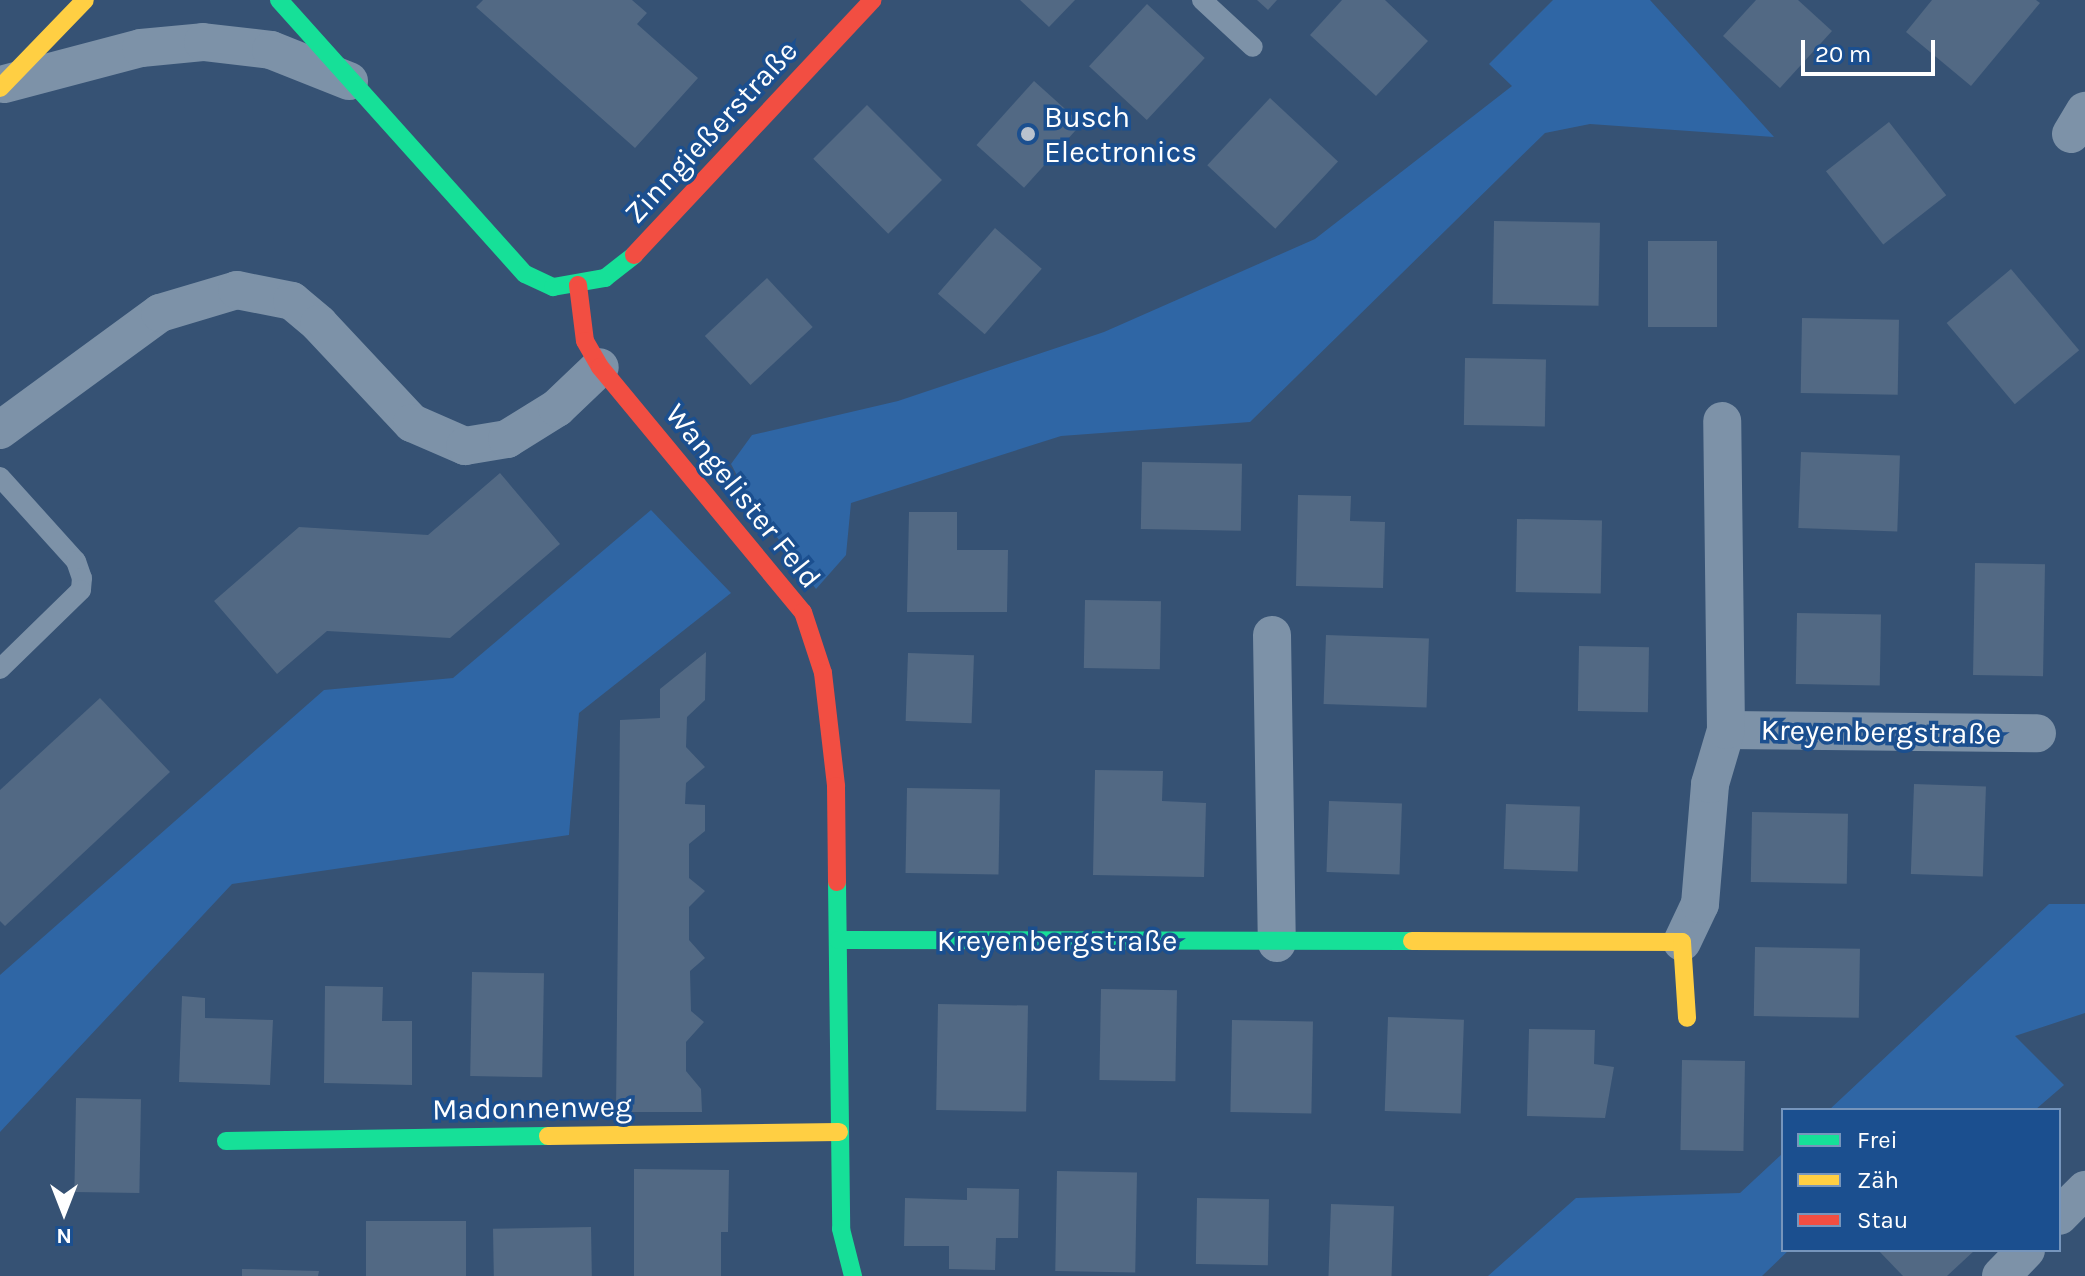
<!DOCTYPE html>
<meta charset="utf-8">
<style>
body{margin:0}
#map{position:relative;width:2085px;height:1276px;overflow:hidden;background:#365274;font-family:Karla,sans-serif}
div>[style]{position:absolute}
.green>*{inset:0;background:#2f66a5}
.building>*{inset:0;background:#526984;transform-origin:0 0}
.lane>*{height:20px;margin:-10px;padding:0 10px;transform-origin:10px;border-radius:10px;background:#7d92a8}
.street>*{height:38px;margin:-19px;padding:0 19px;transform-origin:19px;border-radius:19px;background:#7d92a8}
.fast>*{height:18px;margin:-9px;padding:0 9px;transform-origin:9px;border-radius:9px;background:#16e098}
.slow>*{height:18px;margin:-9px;padding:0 9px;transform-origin:9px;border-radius:9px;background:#ffcf43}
.jam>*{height:18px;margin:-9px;padding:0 9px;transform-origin:9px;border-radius:9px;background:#f24e42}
.dots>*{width:22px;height:22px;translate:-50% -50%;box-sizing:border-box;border:4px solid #1b4f8f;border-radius:50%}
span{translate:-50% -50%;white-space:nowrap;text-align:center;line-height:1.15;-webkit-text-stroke:7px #1b4f8f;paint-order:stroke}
.poi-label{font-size:30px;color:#fff}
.left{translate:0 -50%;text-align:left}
.street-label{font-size:30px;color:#fff}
.legend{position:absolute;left:1781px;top:1108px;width:280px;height:144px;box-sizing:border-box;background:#1b4f8f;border:2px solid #7695bc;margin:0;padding:10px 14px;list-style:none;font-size:24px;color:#fff}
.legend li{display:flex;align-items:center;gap:16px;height:40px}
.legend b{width:40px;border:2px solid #7695bc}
.north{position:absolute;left:24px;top:1172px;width:80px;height:80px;-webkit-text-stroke:6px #1b4f8f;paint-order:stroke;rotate:180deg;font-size:22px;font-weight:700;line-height:32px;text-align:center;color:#fff}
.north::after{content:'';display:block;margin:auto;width:28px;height:36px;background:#fff;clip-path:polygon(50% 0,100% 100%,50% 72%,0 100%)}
.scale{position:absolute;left:1801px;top:40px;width:134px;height:36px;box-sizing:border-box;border:4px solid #fff;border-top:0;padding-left:10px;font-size:24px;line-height:28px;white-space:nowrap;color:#fff;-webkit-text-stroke:6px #1b4f8f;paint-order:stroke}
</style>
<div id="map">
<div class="green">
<i style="clip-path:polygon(1553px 0,1650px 0,1774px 137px,1590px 124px,1545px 133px,1250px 422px,1061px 436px,851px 503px,846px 555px,816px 589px,752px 504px,731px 464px,752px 435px,898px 401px,1104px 332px,1315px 239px,1512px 86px,1489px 64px)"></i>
<i style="clip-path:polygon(651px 510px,731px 593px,579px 713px,569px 835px,232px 884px,0 1132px,0 975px,324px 690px,453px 678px)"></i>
<i style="clip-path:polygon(2049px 904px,2085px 904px,2085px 1013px,2015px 1036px,2064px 1085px,2035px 1110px,1829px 1110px)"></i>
<i style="clip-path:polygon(1783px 1153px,1783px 1250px,1789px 1250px,1762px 1276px,1488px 1276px,1576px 1198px,1740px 1193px)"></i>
</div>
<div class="building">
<i style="clip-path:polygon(483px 0,632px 0,647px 13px,637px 24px,698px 78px,635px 148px,476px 7px)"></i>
<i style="clip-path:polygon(1020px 0,1075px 0,1049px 27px)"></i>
<i style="clip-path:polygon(1257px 0,1277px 0,1268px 10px)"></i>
<i style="clip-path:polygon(1342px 0,1385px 0,1428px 41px,1376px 96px,1310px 35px)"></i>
<i style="clip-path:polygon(1756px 0,1798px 0,1832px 31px,1780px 88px,1723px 36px)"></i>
<i style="clip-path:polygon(1932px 0,2036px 0,2040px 3px,1971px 86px,1906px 32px)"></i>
<i style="left:1147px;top:4px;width:79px;height:85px;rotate:43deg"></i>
<i style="left:1034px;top:81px;width:64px;height:86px;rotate:42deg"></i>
<i style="left:1270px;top:98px;width:93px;height:92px;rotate:43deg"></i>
<i style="left:867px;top:105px;width:106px;height:76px;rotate:45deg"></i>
<i style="left:1889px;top:122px;width:93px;height:80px;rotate:52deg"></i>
<i style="left:1494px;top:221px;width:106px;height:83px;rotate:1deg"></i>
<i style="left:995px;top:228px;width:62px;height:87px;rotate:41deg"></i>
<i style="left:1648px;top:241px;width:69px;height:86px"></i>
<i style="left:2011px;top:269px;width:106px;height:84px;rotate:50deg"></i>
<i style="left:767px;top:278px;width:67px;height:85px;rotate:47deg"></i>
<i style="left:1802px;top:318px;width:97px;height:75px;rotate:1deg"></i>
<i style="left:1465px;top:358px;width:81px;height:67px;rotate:1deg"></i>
<i style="left:1801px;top:452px;width:99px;height:76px;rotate:2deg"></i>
<i style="left:1142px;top:462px;width:100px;height:67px;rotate:1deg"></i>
<i style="clip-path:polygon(500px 473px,560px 544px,450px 638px,327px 631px,277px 674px,214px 601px,299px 527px,428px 535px)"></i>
<i style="clip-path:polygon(1298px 495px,1351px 496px,1350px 521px,1385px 522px,1383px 588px,1296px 586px)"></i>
<i style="clip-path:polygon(909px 512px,957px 512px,957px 550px,1008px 550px,1007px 612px,907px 612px)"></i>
<i style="left:1517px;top:519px;width:85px;height:73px;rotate:1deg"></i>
<i style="left:1975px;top:563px;width:70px;height:112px;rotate:1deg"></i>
<i style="left:1085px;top:600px;width:76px;height:68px;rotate:1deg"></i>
<i style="left:1797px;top:613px;width:84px;height:71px;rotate:1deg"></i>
<i style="left:1326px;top:635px;width:103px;height:69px;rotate:2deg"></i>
<i style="left:1579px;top:646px;width:70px;height:65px;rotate:1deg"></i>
<i style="clip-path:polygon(706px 652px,705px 700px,687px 717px,686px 747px,705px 767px,686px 783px,685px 804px,705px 805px,705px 831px,689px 844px,689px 878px,705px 891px,689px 907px,689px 940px,705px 958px,690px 971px,691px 1011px,704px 1022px,686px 1042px,686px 1071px,701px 1089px,702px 1112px,616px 1112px,620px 720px,660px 718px,660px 689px)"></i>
<i style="left:908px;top:653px;width:66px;height:68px;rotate:2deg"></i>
<i style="clip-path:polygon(100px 698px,170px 772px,5px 926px,0 921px,0 790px)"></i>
<i style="clip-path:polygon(1095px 770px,1163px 771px,1162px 801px,1206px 803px,1204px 877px,1093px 875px)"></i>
<i style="left:1914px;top:784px;width:72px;height:90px;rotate:2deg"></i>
<i style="left:907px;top:788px;width:93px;height:85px;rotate:1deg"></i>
<i style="left:1329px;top:801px;width:73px;height:71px;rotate:2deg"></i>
<i style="left:1506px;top:804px;width:74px;height:65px;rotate:2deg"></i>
<i style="left:1752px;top:812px;width:96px;height:70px;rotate:1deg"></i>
<i style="left:1755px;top:947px;width:105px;height:69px;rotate:1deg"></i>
<i style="left:472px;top:972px;width:72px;height:104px;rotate:1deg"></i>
<i style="clip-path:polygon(325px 986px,383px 987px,382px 1021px,412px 1021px,412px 1085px,324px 1083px)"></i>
<i style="left:1101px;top:989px;width:76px;height:91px;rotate:1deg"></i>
<i style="clip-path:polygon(182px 996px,205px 998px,205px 1018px,273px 1020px,270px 1085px,179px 1082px)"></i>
<i style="left:938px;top:1004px;width:90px;height:106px;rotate:1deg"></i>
<i style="left:1388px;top:1017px;width:76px;height:94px;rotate:2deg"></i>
<i style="left:1232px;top:1020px;width:81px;height:92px;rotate:1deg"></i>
<i style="clip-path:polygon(1529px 1029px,1595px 1030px,1594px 1064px,1614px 1067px,1605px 1118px,1527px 1116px)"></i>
<i style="left:1682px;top:1060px;width:63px;height:90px;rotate:1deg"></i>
<i style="left:76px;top:1098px;width:65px;height:94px;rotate:1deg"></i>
<i style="clip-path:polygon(634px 1169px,729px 1170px,728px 1232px,721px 1232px,721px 1276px,634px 1276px)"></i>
<i style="left:1057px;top:1171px;width:80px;height:100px;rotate:1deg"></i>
<i style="clip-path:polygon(967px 1188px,1019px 1189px,1018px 1238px,996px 1238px,995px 1270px,949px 1269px,949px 1246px,904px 1246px,905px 1198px,967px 1200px)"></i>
<i style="left:1197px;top:1198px;width:72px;height:66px;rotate:1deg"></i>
<i style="left:1331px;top:1204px;width:63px;height:72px;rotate:2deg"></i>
<i style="left:366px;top:1221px;width:100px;height:55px"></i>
<i style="left:591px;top:1227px;width:49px;height:98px;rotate:89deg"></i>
<i style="clip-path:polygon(1878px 1250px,1975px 1250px,1947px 1276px,1903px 1276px)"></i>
<i style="clip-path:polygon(242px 1269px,319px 1271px,318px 1276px,242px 1276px)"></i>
</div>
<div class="lane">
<i style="left:1202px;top:0;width:69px;rotate:42.7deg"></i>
<i style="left:0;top:477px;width:113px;rotate:47.9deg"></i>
<i style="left:76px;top:561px;width:18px;rotate:71deg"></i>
<i style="left:82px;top:578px;width:12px;rotate:95deg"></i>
<i style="left:81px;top:590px;width:113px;rotate:135.7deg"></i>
</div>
<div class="street">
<i style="left:4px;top:84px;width:142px;rotate:-14.7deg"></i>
<i style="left:141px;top:48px;width:62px;rotate:-5.5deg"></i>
<i style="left:203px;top:42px;width:68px;rotate:6.7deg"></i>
<i style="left:271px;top:50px;width:84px;rotate:21.7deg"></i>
<i style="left:2071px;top:134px;width:27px;rotate:-59deg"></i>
<i style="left:0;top:430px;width:198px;rotate:-36.2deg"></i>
<i style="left:160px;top:313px;width:80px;rotate:-16.6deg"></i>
<i style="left:237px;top:290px;width:56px;rotate:11.3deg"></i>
<i style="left:292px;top:301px;width:35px;rotate:40deg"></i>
<i style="left:319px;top:324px;width:136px;rotate:46.8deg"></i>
<i style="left:412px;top:423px;width:58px;rotate:23.5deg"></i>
<i style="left:465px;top:446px;width:43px;rotate:-9.5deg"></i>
<i style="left:507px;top:439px;width:59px;rotate:-31.8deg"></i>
<i style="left:557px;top:408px;width:59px;rotate:-43.6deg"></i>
<i style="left:1272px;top:635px;width:308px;rotate:89.1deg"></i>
<i style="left:1726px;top:730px;width:311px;rotate:0.6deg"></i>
<i style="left:1682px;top:942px;width:42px;rotate:-64.7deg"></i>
<i style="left:1700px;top:904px;width:120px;rotate:-85.2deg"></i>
<i style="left:1710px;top:784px;width:56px;rotate:-73.5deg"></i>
<i style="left:1726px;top:730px;width:309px;rotate:-90.7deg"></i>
<i style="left:2059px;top:1216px;width:37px;rotate:-45deg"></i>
<i style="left:2001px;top:1276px;width:36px;rotate:-46deg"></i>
</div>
<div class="fast">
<i style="left:279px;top:0;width:368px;rotate:48.1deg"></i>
<i style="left:525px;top:274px;width:31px;rotate:25deg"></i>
<i style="left:553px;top:287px;width:53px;rotate:-9.8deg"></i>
<i style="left:605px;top:278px;width:37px;rotate:-38deg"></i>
<i style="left:837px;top:882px;width:347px;rotate:89.3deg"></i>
<i style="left:841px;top:1229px;width:49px;rotate:75.7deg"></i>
<i style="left:838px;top:940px;width:574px;rotate:0.1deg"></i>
<i style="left:226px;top:1141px;width:322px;rotate:-0.9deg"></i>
</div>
<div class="slow">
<i style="left:0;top:88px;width:122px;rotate:-46deg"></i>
<i style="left:1412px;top:941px;width:270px;rotate:0.2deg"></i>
<i style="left:1682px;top:942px;width:76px;rotate:86.2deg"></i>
<i style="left:548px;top:1136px;width:291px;rotate:-0.8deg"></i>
</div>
<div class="jam">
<i style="left:634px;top:255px;width:349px;rotate:-46.9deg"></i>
<i style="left:578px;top:285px;width:56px;rotate:82.9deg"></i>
<i style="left:585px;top:341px;width:30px;rotate:60deg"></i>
<i style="left:600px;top:367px;width:318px;rotate:50.4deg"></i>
<i style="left:803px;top:612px;width:64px;rotate:71.8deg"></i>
<i style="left:823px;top:673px;width:114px;rotate:83.4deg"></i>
<i style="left:836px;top:786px;width:96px;rotate:89.4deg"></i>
</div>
<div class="dots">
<i style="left:1028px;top:134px;background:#b9c2ce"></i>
</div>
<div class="poi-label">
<span class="left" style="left:1044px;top:134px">Busch<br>Electronics</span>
</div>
<div class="street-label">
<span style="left:711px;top:132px;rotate:-47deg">Zinngießerstraße</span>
<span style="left:743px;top:496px;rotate:51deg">Wangelister Feld</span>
<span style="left:1881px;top:732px;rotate:1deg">Kreyenbergstraße</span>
<span style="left:1057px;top:941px">Kreyenbergstraße</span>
<span style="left:532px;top:1108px;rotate:-1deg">Madonnenweg</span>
</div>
<ul class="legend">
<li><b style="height:10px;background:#16e098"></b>Frei</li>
<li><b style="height:10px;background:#ffcf43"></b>Zäh</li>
<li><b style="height:10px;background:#f24e42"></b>Stau</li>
</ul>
<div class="north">N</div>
<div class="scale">20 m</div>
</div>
